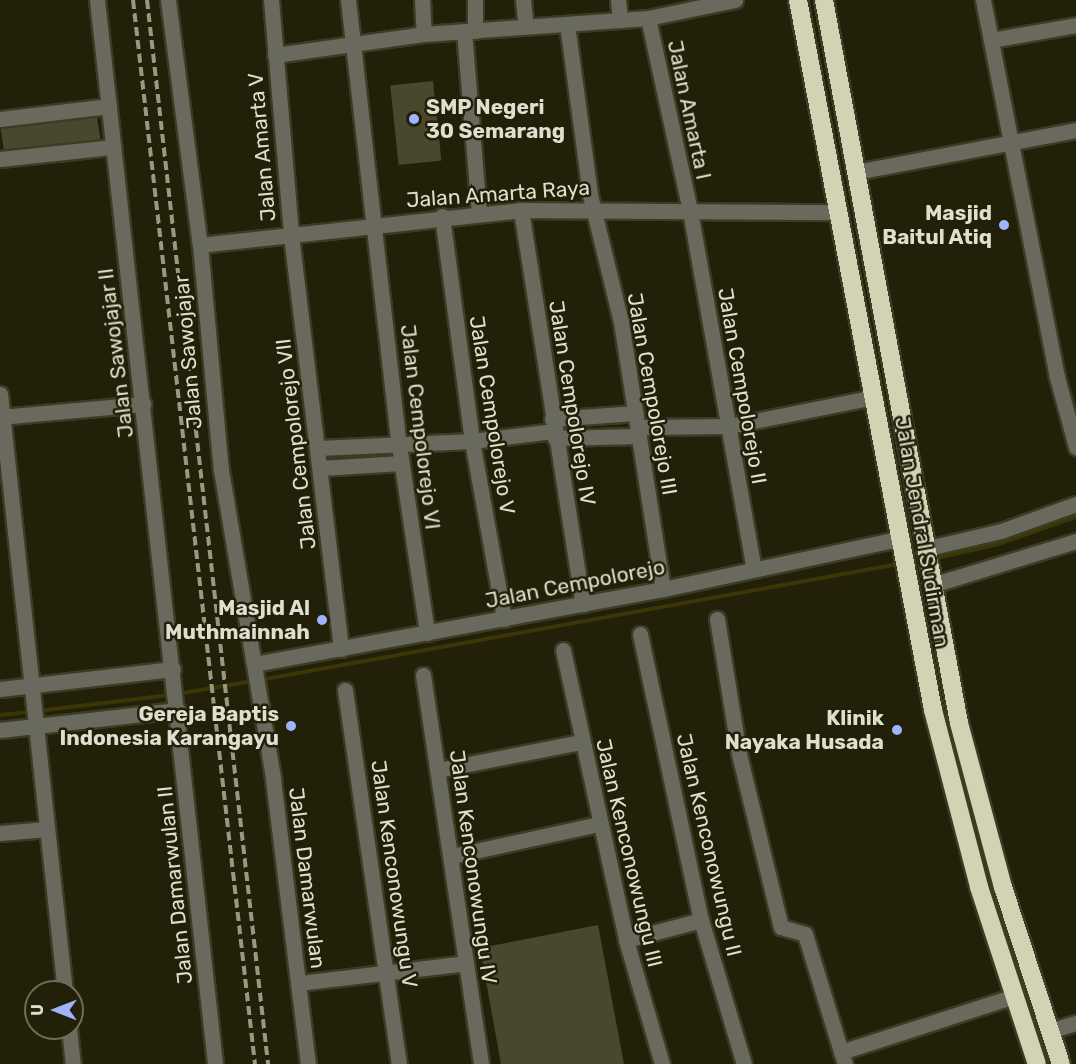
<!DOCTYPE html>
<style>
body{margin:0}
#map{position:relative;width:1076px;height:1064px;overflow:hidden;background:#222008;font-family:Rubik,sans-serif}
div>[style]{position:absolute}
.green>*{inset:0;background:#49472d;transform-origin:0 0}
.stream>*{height:4px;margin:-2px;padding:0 2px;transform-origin:2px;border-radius:2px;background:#3a3605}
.roads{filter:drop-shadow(2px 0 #3c3b24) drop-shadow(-2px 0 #3c3b24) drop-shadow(0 2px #3c3b24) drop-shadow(0 -2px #3c3b24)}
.minor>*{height:15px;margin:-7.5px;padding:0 7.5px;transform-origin:7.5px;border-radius:7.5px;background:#69695d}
.highway>*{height:18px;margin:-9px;padding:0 9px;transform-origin:9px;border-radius:9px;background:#d4d2b5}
.rail>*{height:4px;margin-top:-2px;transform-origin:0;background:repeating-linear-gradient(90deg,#999885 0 9px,transparent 0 13.5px)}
.dots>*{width:16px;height:16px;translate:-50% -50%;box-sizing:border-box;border:3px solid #222008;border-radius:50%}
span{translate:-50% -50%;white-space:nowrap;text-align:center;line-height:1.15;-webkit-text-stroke:5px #222008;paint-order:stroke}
.poi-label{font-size:21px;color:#dfdfd0;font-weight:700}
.left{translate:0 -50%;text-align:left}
.right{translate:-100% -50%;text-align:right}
.street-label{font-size:21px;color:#dfdfd0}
.north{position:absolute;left:24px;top:980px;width:60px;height:60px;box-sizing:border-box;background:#222008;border:2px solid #6e6c58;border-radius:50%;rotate:270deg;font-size:16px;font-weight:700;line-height:24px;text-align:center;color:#dfdfd0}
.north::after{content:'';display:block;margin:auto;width:21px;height:27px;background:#a0b3fd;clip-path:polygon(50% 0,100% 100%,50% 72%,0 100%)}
</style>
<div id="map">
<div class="green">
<i style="left:433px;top:81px;width:80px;height:43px;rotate:84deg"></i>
<i style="left:96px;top:111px;width:32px;height:97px;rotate:81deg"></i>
<i style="left:388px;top:446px;width:13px;height:45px;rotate:86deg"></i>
<i style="clip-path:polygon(598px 925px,624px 1064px,501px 1064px,480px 948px)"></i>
</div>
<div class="stream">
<i style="left:933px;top:559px;width:67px;rotate:-13deg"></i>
<i style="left:998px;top:544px;width:83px;rotate:-19.1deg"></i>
<i style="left:260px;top:680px;width:649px;rotate:-10.29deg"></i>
<i style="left:177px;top:694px;width:77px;rotate:-9.7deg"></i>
<i style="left:37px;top:711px;width:134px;rotate:-6.9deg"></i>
<i style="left:0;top:715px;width:30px;rotate:-6deg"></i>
</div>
<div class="roads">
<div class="minor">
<i style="left:97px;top:0;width:1071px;rotate:83.67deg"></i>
<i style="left:168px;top:0;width:247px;rotate:82.6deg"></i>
<i style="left:200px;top:245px;width:226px;rotate:84.7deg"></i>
<i style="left:221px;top:470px;width:313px;rotate:80.4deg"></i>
<i style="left:273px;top:779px;width:287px;rotate:83deg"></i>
<i style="left:271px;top:0;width:236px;rotate:85.1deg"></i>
<i style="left:291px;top:235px;width:417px;rotate:83.1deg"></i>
<i style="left:348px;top:0;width:448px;rotate:83.5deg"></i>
<i style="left:399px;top:445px;width:190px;rotate:81.5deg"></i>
<i style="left:422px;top:0;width:34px;rotate:87deg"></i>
<i style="left:475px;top:0;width:31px;rotate:90deg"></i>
<i style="left:523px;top:0;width:27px;rotate:84deg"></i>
<i style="left:618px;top:0;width:20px;rotate:84deg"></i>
<i style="left:983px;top:0;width:384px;rotate:78.9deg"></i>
<i style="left:1057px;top:377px;width:73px;rotate:74.8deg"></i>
<i style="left:648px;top:18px;width:198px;rotate:77.7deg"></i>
<i style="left:690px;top:211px;width:364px;rotate:79.9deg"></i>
<i style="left:567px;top:24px;width:173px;rotate:82.3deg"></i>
<i style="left:590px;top:195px;width:131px;rotate:76.3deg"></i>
<i style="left:621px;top:322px;width:270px;rotate:81.1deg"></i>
<i style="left:464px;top:31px;width:183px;rotate:85.3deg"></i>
<i style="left:991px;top:40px;width:86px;rotate:-10deg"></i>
<i style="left:275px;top:55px;width:150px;rotate:-8deg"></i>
<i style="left:424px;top:34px;width:225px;rotate:-4.1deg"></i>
<i style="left:648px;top:18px;width:89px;rotate:-11.7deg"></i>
<i style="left:0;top:119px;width:110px;rotate:-6.8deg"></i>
<i style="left:0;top:159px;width:114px;rotate:-6.1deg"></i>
<i style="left:856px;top:172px;width:224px;rotate:-10.8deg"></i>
<i style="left:521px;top:210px;width:399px;rotate:81.1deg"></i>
<i style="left:442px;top:216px;width:227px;rotate:82.4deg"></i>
<i style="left:472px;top:441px;width:181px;rotate:79.8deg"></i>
<i style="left:200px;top:245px;width:323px;rotate:-6.2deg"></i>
<i style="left:521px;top:210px;width:316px;rotate:0.4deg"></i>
<i style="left:0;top:394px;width:602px;rotate:83.8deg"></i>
<i style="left:0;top:417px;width:144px;rotate:-5.2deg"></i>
<i style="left:552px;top:419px;width:84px;rotate:-4.1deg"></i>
<i style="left:638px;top:427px;width:91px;rotate:-0.6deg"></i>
<i style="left:729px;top:426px;width:148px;rotate:-11.3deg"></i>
<i style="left:555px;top:438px;width:84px;rotate:-1.4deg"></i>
<i style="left:318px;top:448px;width:154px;rotate:-2.6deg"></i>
<i style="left:472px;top:441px;width:83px;rotate:-7deg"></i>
<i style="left:320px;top:468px;width:82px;rotate:-3.5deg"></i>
<i style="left:924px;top:549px;width:79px;rotate:-13.2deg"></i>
<i style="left:1001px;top:531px;width:80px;rotate:-19.8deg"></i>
<i style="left:932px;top:585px;width:151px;rotate:-17deg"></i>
<i style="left:717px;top:619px;width:137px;rotate:80.7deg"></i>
<i style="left:739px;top:754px;width:178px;rotate:76.4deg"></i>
<i style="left:781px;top:927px;width:25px;rotate:16deg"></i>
<i style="left:805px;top:934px;width:123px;rotate:73deg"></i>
<i style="left:640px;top:634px;width:292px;rotate:78deg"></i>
<i style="left:701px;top:920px;width:150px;rotate:73.4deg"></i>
<i style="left:563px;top:650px;width:297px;rotate:77.7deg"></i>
<i style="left:626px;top:940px;width:129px;rotate:73.8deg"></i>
<i style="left:254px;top:664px;width:416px;rotate:-10.4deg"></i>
<i style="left:663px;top:589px;width:244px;rotate:-12deg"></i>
<i style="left:423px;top:675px;width:393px;rotate:81.5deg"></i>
<i style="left:0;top:689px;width:174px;rotate:-6.6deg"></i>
<i style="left:345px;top:690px;width:378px;rotate:81.8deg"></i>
<i style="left:0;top:730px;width:179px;rotate:-6.4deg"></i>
<i style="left:438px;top:770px;width:146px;rotate:-11.1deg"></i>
<i style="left:0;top:833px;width:47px;rotate:-4.9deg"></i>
<i style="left:452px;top:856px;width:150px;rotate:-12.3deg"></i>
<i style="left:626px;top:940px;width:78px;rotate:-14.9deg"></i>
<i style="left:299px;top:983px;width:168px;rotate:-6.8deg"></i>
<i style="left:69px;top:1028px;width:36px;rotate:84deg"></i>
<i style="left:1049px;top:1031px;width:28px;rotate:-17deg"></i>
<i style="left:845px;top:1064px;width:13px;rotate:-108deg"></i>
<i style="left:841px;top:1052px;width:182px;rotate:-17.9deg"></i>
</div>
<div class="highway">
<i style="left:798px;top:0;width:723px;rotate:79.23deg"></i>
<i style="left:933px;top:710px;width:183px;rotate:75.4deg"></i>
<i style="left:979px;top:887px;width:186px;rotate:71.9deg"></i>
<i style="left:824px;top:0;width:735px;rotate:79.42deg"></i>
<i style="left:959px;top:723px;width:170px;rotate:75deg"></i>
<i style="left:1003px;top:887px;width:186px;rotate:71.9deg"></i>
</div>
</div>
<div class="rail">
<i style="left:133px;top:0;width:1071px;rotate:83.46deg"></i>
<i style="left:147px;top:0;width:1071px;rotate:83.51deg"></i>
</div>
<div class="dots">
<i style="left:414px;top:119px;background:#a0b3fd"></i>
<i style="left:1004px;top:225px;background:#a0b3fd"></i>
<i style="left:322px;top:620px;background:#a0b3fd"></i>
<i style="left:291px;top:726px;background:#a0b3fd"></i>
<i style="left:897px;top:730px;background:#a0b3fd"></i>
</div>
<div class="poi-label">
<span class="left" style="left:426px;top:119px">SMP Negeri<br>30 Semarang</span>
<span class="right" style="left:992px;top:225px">Masjid<br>Baitul Atiq</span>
<span class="right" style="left:310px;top:620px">Masjid Al<br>Muthmainnah</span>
<span class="right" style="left:279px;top:726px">Gereja Baptis<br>Indonesia Karangayu</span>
<span class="right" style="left:884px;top:730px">Klinik<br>Nayaka Husada</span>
</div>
<div class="street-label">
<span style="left:689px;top:110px;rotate:78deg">Jalan Amarta I</span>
<span style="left:262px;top:147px;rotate:-95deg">Jalan Amarta V</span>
<span style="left:498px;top:194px;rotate:-4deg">Jalan Amarta Raya</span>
<span style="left:188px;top:352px;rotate:-95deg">Jalan Sawojajar</span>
<span style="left:116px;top:353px;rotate:-97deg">Jalan Sawojajar II</span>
<span style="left:742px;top:386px;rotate:80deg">Jalan Cempolorejo II</span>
<span style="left:652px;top:394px;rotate:80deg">Jalan Cempolorejo III</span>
<span style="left:572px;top:403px;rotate:81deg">Jalan Cempolorejo IV</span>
<span style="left:492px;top:415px;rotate:81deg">Jalan Cempolorejo V</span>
<span style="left:420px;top:427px;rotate:83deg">Jalan Cempolorejo VI</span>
<span style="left:296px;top:444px;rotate:-97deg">Jalan Cempolorejo VII</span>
<span style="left:922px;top:532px;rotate:80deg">Jalan Jendral Sudirman</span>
<span style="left:575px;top:584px;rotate:-11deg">Jalan Cempolorejo</span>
<span style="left:709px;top:845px;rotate:77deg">Jalan Kenconowungu II</span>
<span style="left:629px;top:853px;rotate:77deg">Jalan Kenconowungu III</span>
<span style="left:473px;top:867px;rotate:82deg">Jalan Kenconowungu IV</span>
<span style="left:394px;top:874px;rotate:82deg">Jalan Kenconowungu V</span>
<span style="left:307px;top:878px;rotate:83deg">Jalan Damarwulan</span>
<span style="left:175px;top:885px;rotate:-96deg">Jalan Damarwulan II</span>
</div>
<div class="north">U</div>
</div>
